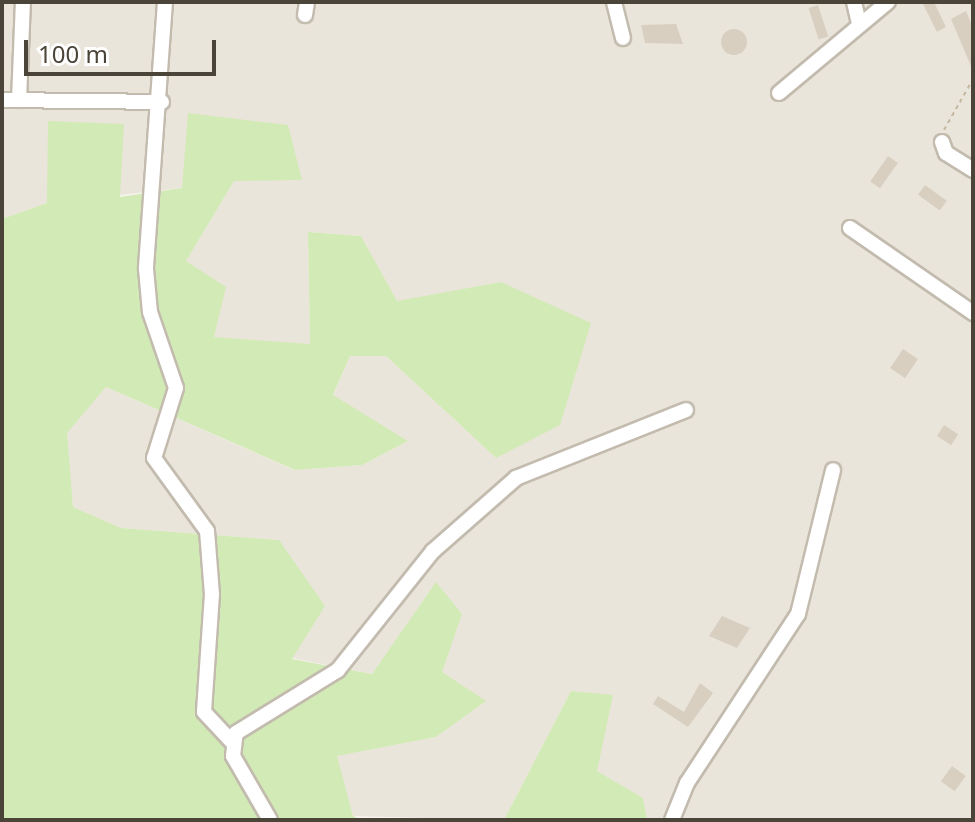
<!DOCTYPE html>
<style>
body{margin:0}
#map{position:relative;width:975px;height:822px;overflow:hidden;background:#f6f3ec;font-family:"Noto Sans",sans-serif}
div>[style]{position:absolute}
.residential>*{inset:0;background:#eae5da}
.green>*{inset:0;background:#d2eab5}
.building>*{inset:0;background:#d8cfc1;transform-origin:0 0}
.round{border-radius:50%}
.path>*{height:2px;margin-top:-1px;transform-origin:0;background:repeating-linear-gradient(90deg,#c4b79f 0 4px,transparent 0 8px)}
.roads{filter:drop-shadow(2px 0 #c2bbae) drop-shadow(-2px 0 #c2bbae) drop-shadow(0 2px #c2bbae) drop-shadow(0 -2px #c2bbae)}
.street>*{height:14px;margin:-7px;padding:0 7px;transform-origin:7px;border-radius:7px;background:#fff}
span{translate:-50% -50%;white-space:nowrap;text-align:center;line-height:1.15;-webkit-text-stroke:6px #fff;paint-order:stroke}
.frame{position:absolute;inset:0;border:4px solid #4b4439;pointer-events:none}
.scale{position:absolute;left:24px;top:40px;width:192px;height:36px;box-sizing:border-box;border:4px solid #4b4439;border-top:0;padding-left:10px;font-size:24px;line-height:28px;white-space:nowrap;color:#4b4439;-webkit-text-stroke:6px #fff;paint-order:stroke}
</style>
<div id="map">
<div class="residential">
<i style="clip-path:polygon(2px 2px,973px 2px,973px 820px,647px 820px,642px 798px,597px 771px,571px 691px,504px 820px,353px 816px,336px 756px,436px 737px,485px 701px,442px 673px,436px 583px,372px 674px,292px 658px,279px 540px,121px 528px,73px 507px,66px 433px,106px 387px,294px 470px,362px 465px,408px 441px,333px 396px,350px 356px,386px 356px,496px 458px,501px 282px,397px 302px,361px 236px,308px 232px,310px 345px,213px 337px,185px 262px,234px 181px,288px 125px,182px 188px,47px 203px,2px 219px)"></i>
</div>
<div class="green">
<i style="clip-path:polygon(188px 113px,288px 125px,302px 180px,234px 181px,186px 261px,226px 287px,214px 337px,310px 344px,308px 232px,361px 236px,397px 301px,501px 282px,591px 323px,560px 425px,496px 458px,386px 356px,350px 356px,333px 395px,408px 441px,362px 465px,295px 470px,106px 387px,67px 433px,73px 507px,121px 528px,279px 540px,325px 606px,292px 659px,372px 674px,436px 582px,462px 614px,442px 672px,486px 701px,436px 737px,337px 756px,353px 816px,360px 820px,2px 820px,2px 219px,47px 203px,48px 121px,124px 124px,120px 197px,182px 188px)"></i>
<i style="clip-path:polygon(571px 691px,613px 695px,597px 771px,643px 798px,647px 820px,504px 820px)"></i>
</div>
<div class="building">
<i style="clip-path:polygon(922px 2px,934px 2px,946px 27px,937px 32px)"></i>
<i style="left:818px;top:5px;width:33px;height:10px;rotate:72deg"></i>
<i style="clip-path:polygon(966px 11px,973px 28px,973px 71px,951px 19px)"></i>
<i style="clip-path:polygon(676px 24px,683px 44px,645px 43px,641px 25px)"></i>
<i class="round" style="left:721px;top:29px;width:26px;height:26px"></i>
<i style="left:888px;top:156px;width:12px;height:31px;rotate:35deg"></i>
<i style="left:925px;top:185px;width:27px;height:12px;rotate:36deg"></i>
<i style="left:903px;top:349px;width:18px;height:23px;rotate:34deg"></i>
<i style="left:944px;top:425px;width:17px;height:13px;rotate:33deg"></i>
<i style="clip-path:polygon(722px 616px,750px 628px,737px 648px,709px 636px)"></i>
<i style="clip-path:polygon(700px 683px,713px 693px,688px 727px,653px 704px,658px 696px,684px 712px)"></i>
<i style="left:952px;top:766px;width:17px;height:19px;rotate:36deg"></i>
</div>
<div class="path">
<i style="left:944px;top:130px;width:59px;rotate:-60.4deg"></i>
</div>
<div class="roads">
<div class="street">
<i style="left:165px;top:2px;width:268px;rotate:94.1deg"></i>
<i style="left:146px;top:269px;width:43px;rotate:84.7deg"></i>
<i style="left:150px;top:312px;width:80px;rotate:71.1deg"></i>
<i style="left:176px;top:388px;width:73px;rotate:107.4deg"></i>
<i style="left:154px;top:458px;width:90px;rotate:54deg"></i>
<i style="left:207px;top:531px;width:63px;rotate:85.5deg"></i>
<i style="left:212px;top:594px;width:118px;rotate:93.9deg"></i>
<i style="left:204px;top:712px;width:40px;rotate:47deg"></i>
<i style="left:614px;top:2px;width:37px;rotate:76deg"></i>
<i style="left:854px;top:2px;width:23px;rotate:77deg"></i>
<i style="left:305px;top:15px;width:13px;rotate:-81deg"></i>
<i style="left:779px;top:93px;width:142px;rotate:-39.9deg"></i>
<i style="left:2px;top:100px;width:160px;rotate:0.7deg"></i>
<i style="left:19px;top:100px;width:98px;rotate:-87.7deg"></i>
<i style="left:942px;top:142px;width:12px;rotate:70deg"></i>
<i style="left:946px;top:153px;width:32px;rotate:32deg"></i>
<i style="left:850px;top:228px;width:150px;rotate:34.6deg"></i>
<i style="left:270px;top:820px;width:74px;rotate:-120deg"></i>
<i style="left:233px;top:756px;width:23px;rotate:-83deg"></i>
<i style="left:236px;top:733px;width:120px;rotate:-31.7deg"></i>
<i style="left:338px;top:670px;width:152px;rotate:-51.4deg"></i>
<i style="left:433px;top:551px;width:111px;rotate:-41.3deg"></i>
<i style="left:516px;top:478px;width:183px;rotate:-21.8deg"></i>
<i style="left:672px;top:820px;width:40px;rotate:-68deg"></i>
<i style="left:687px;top:783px;width:202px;rotate:-56.7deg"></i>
<i style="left:798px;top:614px;width:148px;rotate:-76.3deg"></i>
</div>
</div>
<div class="frame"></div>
<div class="scale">100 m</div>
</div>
